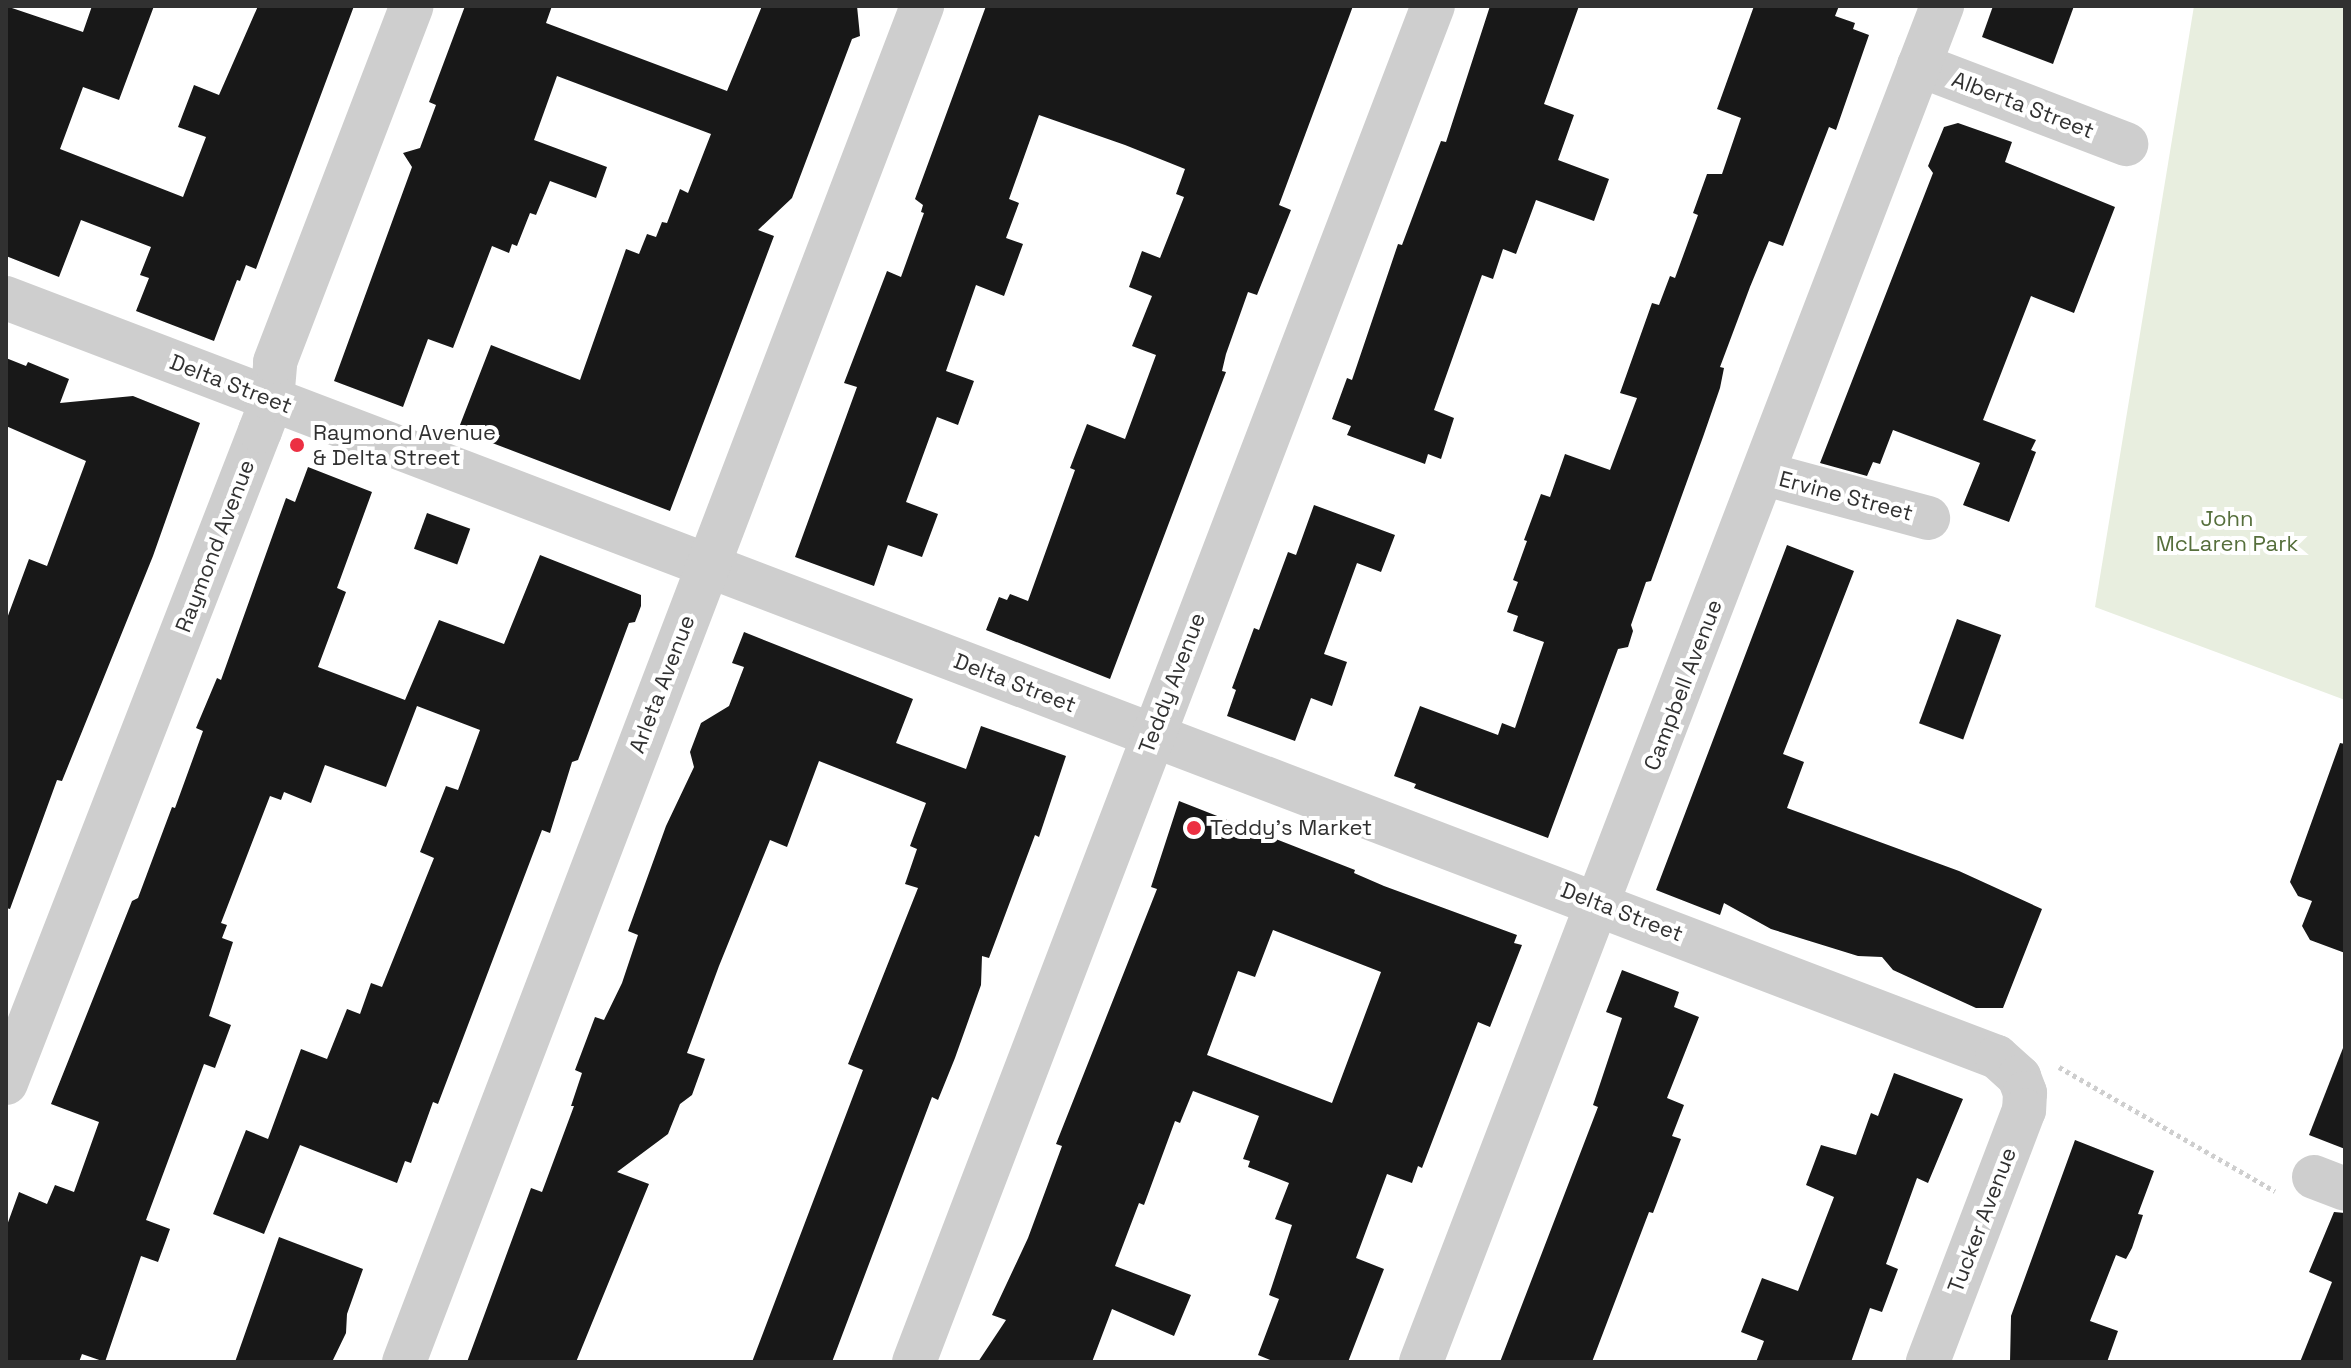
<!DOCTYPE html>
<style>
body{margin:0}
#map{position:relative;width:2351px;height:1368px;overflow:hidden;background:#fff;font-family:"Space Grotesk",sans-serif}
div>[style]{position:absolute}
.green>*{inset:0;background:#e8eedf}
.building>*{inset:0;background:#181818;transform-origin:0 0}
.path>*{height:5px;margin-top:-2.5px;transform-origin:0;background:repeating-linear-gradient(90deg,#cecece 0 4px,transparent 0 8px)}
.minor>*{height:44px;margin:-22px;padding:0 22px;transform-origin:22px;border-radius:22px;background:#cecece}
.dots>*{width:22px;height:22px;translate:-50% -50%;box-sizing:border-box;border:4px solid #fff;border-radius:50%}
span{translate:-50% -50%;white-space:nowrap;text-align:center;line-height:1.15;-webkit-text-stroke:8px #fff;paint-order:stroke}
.street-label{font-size:22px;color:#313131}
.poi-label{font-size:22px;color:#313131}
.left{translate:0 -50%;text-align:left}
.park-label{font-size:22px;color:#566f3c}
.frame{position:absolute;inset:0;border:8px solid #313131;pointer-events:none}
</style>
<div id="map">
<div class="green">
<i style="clip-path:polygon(2194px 6px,2345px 6px,2345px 700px,2095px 607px)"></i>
</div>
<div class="building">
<i style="clip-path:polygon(6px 6px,83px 32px,92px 6px,154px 6px,119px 100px,83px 87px,60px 149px,183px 197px,206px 137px,178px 127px,194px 85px,219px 95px,258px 6px,354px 6px,256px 269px,246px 265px,240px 281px,237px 280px,214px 341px,136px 311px,149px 278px,140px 275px,151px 247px,81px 220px,59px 277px,6px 256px)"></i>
<i style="clip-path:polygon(465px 6px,552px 6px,546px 23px,727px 91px,762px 6px,857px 6px,860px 36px,852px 39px,792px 198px,758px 230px,774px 236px,670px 511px,458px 430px,491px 345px,580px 380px,626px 249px,639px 254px,647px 234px,656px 237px,662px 222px,667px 223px,680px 189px,688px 193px,711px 134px,557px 76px,534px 140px,607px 167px,596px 198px,550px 181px,536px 215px,530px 213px,517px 246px,512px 244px,509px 253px,492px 246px,453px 348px,428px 339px,403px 407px,334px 381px,412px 167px,403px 153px,420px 148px,436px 105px,429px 102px)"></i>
<i style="clip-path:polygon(986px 6px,1353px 6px,1279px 205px,1291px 210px,1257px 295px,1248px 292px,1226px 354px,1222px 371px,1226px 372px,1110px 679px,986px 630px,999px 597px,1007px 600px,1010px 594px,1028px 601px,1075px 470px,1070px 468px,1087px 424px,1125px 439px,1156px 355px,1132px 346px,1152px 296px,1129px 287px,1142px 251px,1160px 258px,1184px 197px,1176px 194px,1185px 169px,1125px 145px,1039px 115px,1009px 199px,1019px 203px,1006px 238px,1023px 244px,1004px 296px,976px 285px,946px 371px,974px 381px,958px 425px,937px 417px,906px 502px,938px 514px,922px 557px,888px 545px,874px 586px,795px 557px,857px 387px,844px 383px,887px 271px,901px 277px,924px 213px,921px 212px,923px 205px,915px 199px)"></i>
<i style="clip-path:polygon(1490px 6px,1579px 6px,1544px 104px,1574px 115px,1558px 160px,1609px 179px,1594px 221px,1536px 200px,1516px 254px,1503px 249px,1493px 279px,1482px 275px,1434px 410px,1454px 418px,1441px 459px,1428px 454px,1425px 464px,1347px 435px,1351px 426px,1332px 419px,1347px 378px,1352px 380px,1398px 244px,1402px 245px,1441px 141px,1446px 142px)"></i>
<i style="clip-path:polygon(1754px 6px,1839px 6px,1835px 16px,1855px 23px,1853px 29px,1869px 35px,1836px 130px,1829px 127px,1783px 246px,1769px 241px,1750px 287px,1720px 367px,1724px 368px,1720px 388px,1703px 437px,1651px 581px,1646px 582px,1631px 625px,1633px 631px,1628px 647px,1618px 649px,1548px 838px,1414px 788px,1416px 784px,1394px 776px,1420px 706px,1498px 735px,1502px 723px,1515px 728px,1544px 642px,1513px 631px,1518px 616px,1507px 612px,1518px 582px,1513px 580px,1527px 541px,1524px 540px,1541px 494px,1550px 497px,1565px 454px,1610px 470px,1637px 398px,1620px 393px,1652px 303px,1659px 305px,1670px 276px,1675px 278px,1698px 215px,1693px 213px,1707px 174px,1722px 174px,1741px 118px,1717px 109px)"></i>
<i style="clip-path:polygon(1993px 6px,2074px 6px,2053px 64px,1982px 37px)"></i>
<i style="clip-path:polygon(1958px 123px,2012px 142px,2005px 162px,2115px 207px,2074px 313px,2031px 296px,1983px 420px,2036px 440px,2031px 450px,2036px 452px,2009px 522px,1963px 505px,1980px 463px,1893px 430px,1880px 464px,1873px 462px,1867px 476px,1820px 463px,1933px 173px,1928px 166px,1944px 127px)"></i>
<i style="clip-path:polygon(6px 358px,26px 366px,28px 362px,69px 379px,60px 403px,133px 396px,200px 423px,153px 556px,62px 781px,57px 780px,10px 909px,6px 908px,6px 621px,29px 559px,47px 566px,86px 461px,6px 426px)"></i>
<i style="clip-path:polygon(308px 467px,372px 492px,337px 588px,346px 592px,318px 667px,405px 700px,439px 620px,504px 644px,540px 555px,641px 595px,641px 606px,635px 622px,629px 623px,578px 760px,572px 762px,550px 833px,542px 830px,438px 1104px,433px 1102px,411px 1163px,405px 1161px,397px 1183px,300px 1145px,264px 1234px,213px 1214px,246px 1130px,268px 1139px,301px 1049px,327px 1059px,347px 1009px,360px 1014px,371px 983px,382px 987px,434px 858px,420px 852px,446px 786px,458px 790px,480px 730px,417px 706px,386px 787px,325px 765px,311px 803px,284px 792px,281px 800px,270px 796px,221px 923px,227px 925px,222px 938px,233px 942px,209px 1016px,231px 1025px,215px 1068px,204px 1064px,146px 1220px,170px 1229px,158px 1262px,141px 1256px,105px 1362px,82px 1354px,79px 1362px,6px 1362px,6px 1228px,19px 1192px,47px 1204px,55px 1185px,74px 1192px,99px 1122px,51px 1104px,132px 901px,138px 898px,172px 807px,175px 808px,203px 731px,196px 728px,217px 678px,221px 680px,286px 498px,295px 502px)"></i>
<i style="clip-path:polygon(1314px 505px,1395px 535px,1381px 572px,1357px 563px,1324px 654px,1347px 662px,1332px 706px,1311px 698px,1295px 741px,1227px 716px,1236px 690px,1232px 688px,1254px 628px,1259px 630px,1288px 552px,1296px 555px)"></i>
<i style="left:427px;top:513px;width:46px;height:38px;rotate:20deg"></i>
<i style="clip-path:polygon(1787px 545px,1854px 571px,1783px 754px,1804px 762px,1787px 808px,1959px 871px,2042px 909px,2003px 1008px,1976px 1008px,1893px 970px,1882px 957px,1858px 956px,1771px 929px,1724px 903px,1720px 915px,1656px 890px)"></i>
<i style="left:1957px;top:619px;width:47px;height:111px;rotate:20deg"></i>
<i style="clip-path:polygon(744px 632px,913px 699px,896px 743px,966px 769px,981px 726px,1066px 756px,1039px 837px,1035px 835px,989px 958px,982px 956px,981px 985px,955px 1058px,938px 1100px,932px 1097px,832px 1362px,752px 1362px,863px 1070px,848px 1064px,918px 888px,905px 884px,917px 849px,910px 846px,926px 803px,819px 761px,787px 847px,770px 840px,719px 966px,687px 1053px,705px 1059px,692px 1095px,680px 1104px,668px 1134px,617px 1172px,649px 1184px,576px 1362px,467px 1362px,531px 1188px,542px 1192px,574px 1106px,571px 1106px,582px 1073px,575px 1070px,595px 1017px,604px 1020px,622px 983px,638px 935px,628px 931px,666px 826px,694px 767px,690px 752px,701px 723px,729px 706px,744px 667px,732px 663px)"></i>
<i style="clip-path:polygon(2340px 743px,2345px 744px,2345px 953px,2310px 940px,2302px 926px,2312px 901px,2298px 896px,2290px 882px)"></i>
<i style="clip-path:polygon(evenodd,1179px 801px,1355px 870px,1354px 873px,1384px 886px,1517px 935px,1514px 943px,1522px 945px,1490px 1027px,1478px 1022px,1422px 1168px,1418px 1166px,1412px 1183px,1387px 1174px,1356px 1258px,1384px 1269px,1348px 1362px,1275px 1362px,1258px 1355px,1279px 1299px,1269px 1295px,1292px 1225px,1275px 1219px,1289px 1183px,1248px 1167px,1250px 1161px,1243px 1159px,1259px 1116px,1193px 1091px,1180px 1123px,1175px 1121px,1144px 1205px,1139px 1203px,1115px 1266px,1191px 1295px,1174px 1336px,1112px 1309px,1092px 1362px,978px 1362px,1006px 1320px,992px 1315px,1028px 1238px,1062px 1146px,1056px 1144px,1157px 889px,1151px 887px,1179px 801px,1273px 930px,1381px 972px,1332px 1103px,1207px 1055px,1238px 971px,1255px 977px,1273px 930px)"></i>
<i style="clip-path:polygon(1622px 970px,1679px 992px,1674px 1007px,1699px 1017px,1667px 1098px,1684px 1105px,1672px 1136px,1681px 1139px,1653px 1213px,1649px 1212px,1592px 1362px,1500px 1362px,1598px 1107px,1593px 1105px,1622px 1018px,1606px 1012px)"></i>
<i style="clip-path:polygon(2343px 1048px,2345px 1048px,2345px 1149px,2309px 1135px)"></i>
<i style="clip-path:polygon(1894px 1073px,1963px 1099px,1928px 1183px,1917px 1178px,1886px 1264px,1898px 1269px,1882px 1312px,1870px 1308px,1851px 1362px,1756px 1362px,1764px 1341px,1741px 1332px,1762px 1278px,1798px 1291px,1834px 1197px,1806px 1185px,1821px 1145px,1856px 1155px,1871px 1113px,1878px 1116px)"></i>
<i style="clip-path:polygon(2075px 1140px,2154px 1171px,2138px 1214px,2143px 1215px,2132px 1248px,2126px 1259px,2116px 1255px,2090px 1321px,2118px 1331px,2107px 1362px,2010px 1362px,2011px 1316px)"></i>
<i style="clip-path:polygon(2334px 1212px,2345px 1213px,2345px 1362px,2300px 1362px,2332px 1282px,2309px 1272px)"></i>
<i style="clip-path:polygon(279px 1237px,363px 1269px,347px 1314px,346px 1333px,332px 1362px,235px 1362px)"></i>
</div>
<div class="path">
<i style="left:2059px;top:1067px;width:249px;rotate:29.9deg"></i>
</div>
<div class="minor">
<i style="left:1919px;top:65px;width:222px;rotate:20.9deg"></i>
<i style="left:6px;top:298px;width:2131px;rotate:20.87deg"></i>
<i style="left:1997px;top:1057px;width:30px;rotate:42deg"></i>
<i style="left:2019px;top:1077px;width:17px;rotate:69deg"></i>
<i style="left:2025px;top:1093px;width:17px;rotate:93deg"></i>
<i style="left:2024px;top:1110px;width:270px;rotate:110.9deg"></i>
<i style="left:1765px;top:474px;width:169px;rotate:15.1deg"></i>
<i style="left:6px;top:1083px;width:700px;rotate:-68.72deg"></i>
<i style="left:260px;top:431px;width:33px;rotate:-69deg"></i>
<i style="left:272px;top:400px;width:38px;rotate:-85deg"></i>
<i style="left:275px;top:362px;width:381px;rotate:-69deg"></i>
<i style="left:2314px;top:1177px;width:33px;rotate:21deg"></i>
<i style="left:404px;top:1362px;width:1452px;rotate:-69.09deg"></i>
<i style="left:914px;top:1362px;width:1452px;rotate:-69.06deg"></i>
<i style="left:1421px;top:1362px;width:1453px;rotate:-68.98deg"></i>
</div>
<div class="dots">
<i style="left:297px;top:445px;background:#ec3043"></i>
<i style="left:1194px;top:828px;background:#ec3043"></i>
</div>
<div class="street-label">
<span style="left:2023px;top:105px;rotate:21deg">Alberta Street</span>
<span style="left:231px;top:384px;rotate:21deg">Delta Street</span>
<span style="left:1846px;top:496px;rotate:15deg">Ervine Street</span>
<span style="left:215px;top:546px;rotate:-69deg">Raymond Avenue</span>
<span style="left:1015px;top:683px;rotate:21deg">Delta Street</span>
<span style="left:1172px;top:683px;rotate:-69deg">Teddy Avenue</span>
<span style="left:662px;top:684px;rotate:-69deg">Arleta Avenue</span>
<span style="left:1683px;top:685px;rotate:-69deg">Campbell Avenue</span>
<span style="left:1622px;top:912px;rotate:21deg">Delta Street</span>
<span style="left:1982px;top:1220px;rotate:-69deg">Tucker Avenue</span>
</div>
<div class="poi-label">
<span class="left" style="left:313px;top:445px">Raymond Avenue<br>&amp; Delta Street</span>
<span class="left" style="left:1210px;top:828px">Teddy's Market</span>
</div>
<div class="park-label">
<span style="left:2227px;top:531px">John<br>McLaren Park</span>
</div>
<div class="frame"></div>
</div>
